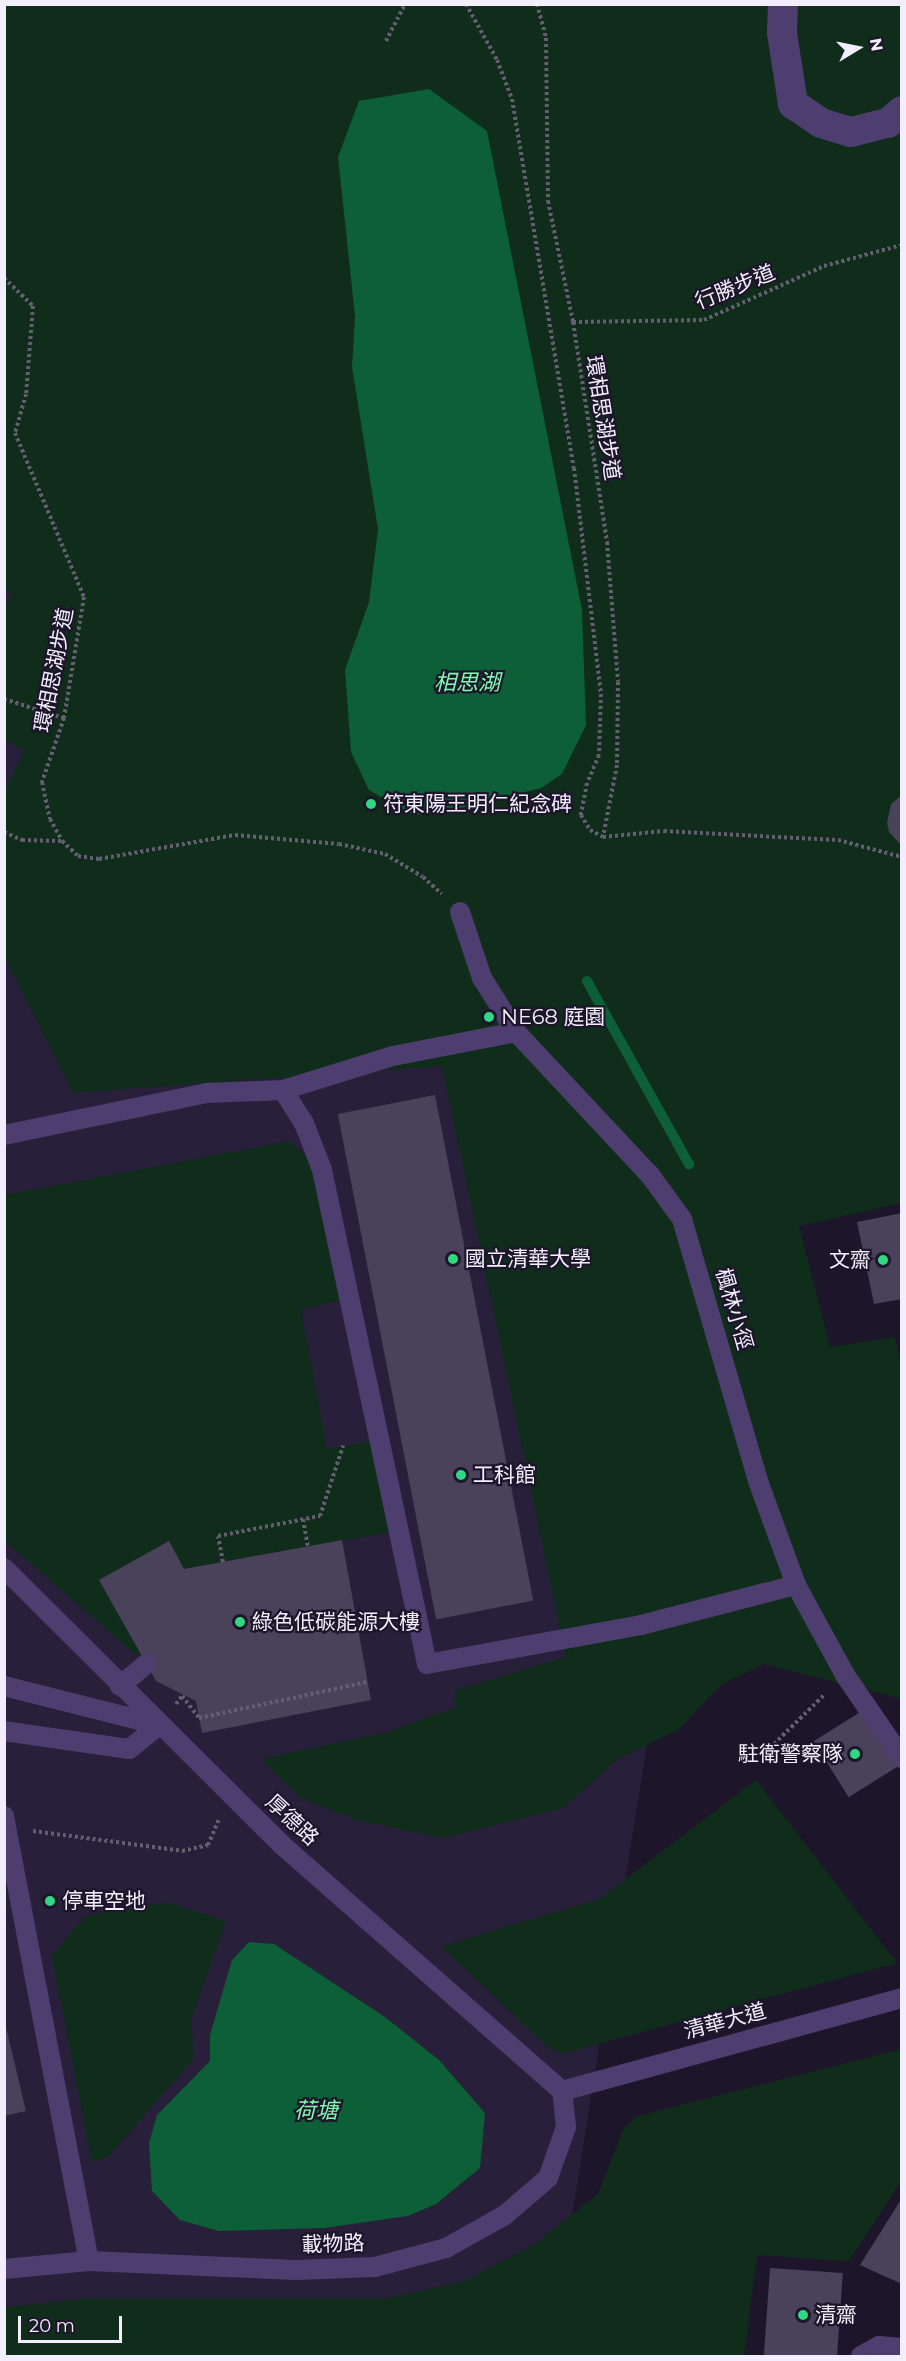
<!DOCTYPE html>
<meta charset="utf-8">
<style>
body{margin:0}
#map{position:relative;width:906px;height:2361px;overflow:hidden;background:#1d162b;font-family:Montserrat,"Noto Sans TC",sans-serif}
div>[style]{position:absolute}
.built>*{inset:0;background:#281f3a;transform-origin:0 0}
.green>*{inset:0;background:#102c1b}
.water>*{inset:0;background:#0c5f36}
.stream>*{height:10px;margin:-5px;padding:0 5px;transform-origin:5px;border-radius:5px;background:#0c5f36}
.building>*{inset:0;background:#49425a;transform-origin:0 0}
.path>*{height:4px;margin-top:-2px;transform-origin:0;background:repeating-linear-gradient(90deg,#645e71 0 3px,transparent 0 6px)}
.service>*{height:20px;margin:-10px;padding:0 10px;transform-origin:10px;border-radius:10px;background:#4e3e70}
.pedestrian>*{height:30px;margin:-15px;padding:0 15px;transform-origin:15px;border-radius:15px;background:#4e3e70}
.dots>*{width:16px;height:16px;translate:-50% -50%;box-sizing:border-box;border:3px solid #1d162b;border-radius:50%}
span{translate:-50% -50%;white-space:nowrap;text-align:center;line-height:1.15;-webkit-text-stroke:4.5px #1d162b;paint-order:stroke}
.street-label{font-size:21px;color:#f2eefd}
.poi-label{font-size:21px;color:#f2eefd}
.left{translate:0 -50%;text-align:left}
.right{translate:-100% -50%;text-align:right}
.water-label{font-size:22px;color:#7efcb0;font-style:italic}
.frame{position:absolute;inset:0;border:6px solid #f2eefd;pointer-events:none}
.north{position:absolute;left:828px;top:18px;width:60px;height:60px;-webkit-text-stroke:4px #1d162b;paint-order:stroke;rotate:80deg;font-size:16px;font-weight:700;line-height:24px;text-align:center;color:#f2eefd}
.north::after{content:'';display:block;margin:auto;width:21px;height:27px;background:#f2eefd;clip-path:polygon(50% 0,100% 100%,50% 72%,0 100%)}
.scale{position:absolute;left:18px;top:2316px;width:104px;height:27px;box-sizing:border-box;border:3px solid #f2eefd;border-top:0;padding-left:8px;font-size:18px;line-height:21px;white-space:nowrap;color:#f2eefd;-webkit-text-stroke:4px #1d162b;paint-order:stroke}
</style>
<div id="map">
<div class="built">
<i style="left:5px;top:5px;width:906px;height:2351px;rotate:9deg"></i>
</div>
<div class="green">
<i style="clip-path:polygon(5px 5px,901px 5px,901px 1203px,799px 1226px,830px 1347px,895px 1337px,902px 1369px,901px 1699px,764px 1664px,722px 1684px,678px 1730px,618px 1759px,563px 1808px,443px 1838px,356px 1820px,302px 1799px,261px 1759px,387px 1732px,456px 1707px,455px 1690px,566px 1657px,442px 1066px,73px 1093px,5px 958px,5px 790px,24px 752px,5px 739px,4px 608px,12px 595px,4px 589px)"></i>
<i style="clip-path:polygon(289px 1141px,322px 1170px,351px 1299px,301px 1309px,327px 1449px,378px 1440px,397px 1531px,184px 1569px,169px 1541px,100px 1580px,146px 1664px,5px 1541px,5px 1195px)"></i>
<i style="clip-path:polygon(756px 1780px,897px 1963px,561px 2054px,543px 2043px,441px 1946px,599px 1899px)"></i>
<i style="clip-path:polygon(166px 1902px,226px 1921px,191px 2020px,194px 2058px,107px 2158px,92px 2162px,52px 1956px,85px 1916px)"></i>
<i style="clip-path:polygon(901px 2049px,901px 2181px,849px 2261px,757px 2255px,744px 2356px,5px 2356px,5px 2307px,91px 2298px,389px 2298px,464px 2281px,533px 2245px,598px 2194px,624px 2128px,638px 2116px)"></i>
</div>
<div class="water">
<i style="clip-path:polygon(429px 89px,487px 131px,582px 610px,586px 725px,562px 774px,541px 788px,440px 813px,413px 815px,369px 790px,351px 752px,345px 670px,369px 602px,378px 529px,352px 367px,355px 316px,338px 157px,359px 101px)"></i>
<i style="clip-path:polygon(249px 1942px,274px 1944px,385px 2017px,439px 2060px,485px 2113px,480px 2168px,436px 2204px,408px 2216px,324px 2228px,219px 2231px,180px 2220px,152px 2191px,149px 2143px,157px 2115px,210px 2061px,210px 2035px,232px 1960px)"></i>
</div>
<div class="stream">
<i style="left:587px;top:981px;width:210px;rotate:60.9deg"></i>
</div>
<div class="building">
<i style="clip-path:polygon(902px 795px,902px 846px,889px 832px,887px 823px,891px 804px)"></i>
<i style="left:435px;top:1095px;width:515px;height:99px;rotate:79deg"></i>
<i style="clip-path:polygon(902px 1213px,902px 1299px,874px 1304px,857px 1222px)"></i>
<i style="clip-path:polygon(342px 1540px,371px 1700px,202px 1733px,196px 1701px,156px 1681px,99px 1580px,169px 1541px,184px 1569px)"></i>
<i style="left:862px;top:1711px;width:66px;height:57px;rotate:58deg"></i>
<i style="clip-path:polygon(4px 2019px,26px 2111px,4px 2116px)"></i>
<i style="clip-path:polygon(902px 2198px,902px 2284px,860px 2265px)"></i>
<i style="left:770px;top:2268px;width:73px;height:88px;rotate:4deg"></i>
</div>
<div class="path">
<i style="left:466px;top:4px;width:64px;rotate:61deg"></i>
<i style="left:497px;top:60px;width:42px;rotate:69deg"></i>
<i style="left:512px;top:99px;width:374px;rotate:80.5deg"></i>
<i style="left:574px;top:468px;width:228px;rotate:83.2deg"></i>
<i style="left:601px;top:694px;width:61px;rotate:91.9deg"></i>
<i style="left:599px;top:755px;width:30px;rotate:113deg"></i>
<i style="left:587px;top:783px;width:33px;rotate:101deg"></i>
<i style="left:581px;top:815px;width:17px;rotate:59deg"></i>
<i style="left:590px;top:830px;width:15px;rotate:28deg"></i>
<i style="left:603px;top:837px;width:61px;rotate:-5.6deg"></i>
<i style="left:664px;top:831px;width:174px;rotate:3deg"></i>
<i style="left:838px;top:840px;width:66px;rotate:14.9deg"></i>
<i style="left:537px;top:4px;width:35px;rotate:75deg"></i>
<i style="left:546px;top:38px;width:163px;rotate:89.3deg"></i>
<i style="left:548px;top:201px;width:124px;rotate:78.3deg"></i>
<i style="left:573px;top:322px;width:223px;rotate:81.2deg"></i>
<i style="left:607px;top:542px;width:140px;rotate:85.5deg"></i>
<i style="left:618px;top:682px;width:83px;rotate:90.7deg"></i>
<i style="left:617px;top:765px;width:73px;rotate:101deg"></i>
<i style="left:386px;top:41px;width:42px;rotate:-62.8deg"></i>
<i style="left:4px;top:278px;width:40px;rotate:44deg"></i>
<i style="left:33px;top:306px;width:88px;rotate:94.5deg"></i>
<i style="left:26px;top:394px;width:41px;rotate:105.8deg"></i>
<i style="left:15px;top:433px;width:178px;rotate:67.2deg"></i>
<i style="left:84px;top:597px;width:123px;rotate:99.4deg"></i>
<i style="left:64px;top:718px;width:68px;rotate:109deg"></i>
<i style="left:42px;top:782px;width:38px;rotate:78deg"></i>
<i style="left:50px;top:819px;width:25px;rotate:61deg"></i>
<i style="left:62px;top:841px;width:22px;rotate:43deg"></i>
<i style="left:78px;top:856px;width:21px;rotate:8deg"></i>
<i style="left:99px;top:859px;width:138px;rotate:-10deg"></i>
<i style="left:235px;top:835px;width:104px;rotate:4.9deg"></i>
<i style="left:339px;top:844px;width:47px;rotate:12.3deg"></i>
<i style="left:385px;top:854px;width:44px;rotate:31.2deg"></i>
<i style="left:423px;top:877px;width:25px;rotate:42deg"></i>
<i style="left:573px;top:322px;width:131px;rotate:-0.9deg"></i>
<i style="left:704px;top:320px;width:132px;rotate:-24.2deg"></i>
<i style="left:824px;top:266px;width:81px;rotate:-15.1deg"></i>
<i style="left:4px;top:699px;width:63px;rotate:17.6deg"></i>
<i style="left:4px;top:832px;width:20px;rotate:24deg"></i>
<i style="left:22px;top:840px;width:40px;rotate:1.4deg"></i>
<i style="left:303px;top:1519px;width:28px;rotate:80deg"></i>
<i style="left:223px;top:1562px;width:26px;rotate:-101deg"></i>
<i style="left:218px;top:1536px;width:104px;rotate:-11.1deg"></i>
<i style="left:320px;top:1516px;width:74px;rotate:-71.8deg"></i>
<i style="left:176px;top:1704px;width:10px;rotate:-53deg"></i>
<i style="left:182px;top:1696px;width:28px;rotate:52deg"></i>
<i style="left:199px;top:1718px;width:172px;rotate:-12.1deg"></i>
<i style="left:774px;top:1744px;width:71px;rotate:-44.4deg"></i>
<i style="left:33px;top:1831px;width:150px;rotate:7.6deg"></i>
<i style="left:182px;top:1851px;width:27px;rotate:-13deg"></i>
<i style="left:208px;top:1845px;width:28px;rotate:-67deg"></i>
</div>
<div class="service">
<i style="left:460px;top:912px;width:70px;rotate:71.6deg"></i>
<i style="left:482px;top:978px;width:64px;rotate:57.8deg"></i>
<i style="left:516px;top:1032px;width:196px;rotate:46.9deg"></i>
<i style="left:650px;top:1175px;width:54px;rotate:54deg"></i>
<i style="left:682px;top:1219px;width:273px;rotate:73.8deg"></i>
<i style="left:758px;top:1481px;width:111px;rotate:69.9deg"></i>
<i style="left:796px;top:1585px;width:102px;rotate:61.4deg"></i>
<i style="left:845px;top:1675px;width:101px;rotate:55.5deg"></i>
<i style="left:283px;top:1090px;width:39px;rotate:58deg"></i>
<i style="left:304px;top:1123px;width:50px;rotate:69deg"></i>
<i style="left:322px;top:1170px;width:505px;rotate:78deg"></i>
<i style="left:427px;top:1664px;width:218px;rotate:-10.3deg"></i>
<i style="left:641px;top:1625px;width:160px;rotate:-14.5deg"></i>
<i style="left:4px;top:1135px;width:206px;rotate:-11.7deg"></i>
<i style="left:206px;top:1093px;width:77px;rotate:-2.2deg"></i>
<i style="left:283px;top:1090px;width:115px;rotate:-17.2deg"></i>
<i style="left:393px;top:1056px;width:125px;rotate:-11deg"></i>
<i style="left:4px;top:1568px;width:392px;rotate:44.9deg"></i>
<i style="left:282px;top:1845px;width:373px;rotate:41.3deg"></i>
<i style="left:4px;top:1686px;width:160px;rotate:14.1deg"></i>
<i style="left:159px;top:1725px;width:38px;rotate:141deg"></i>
<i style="left:129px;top:1749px;width:126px;rotate:-171.8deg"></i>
<i style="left:120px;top:1686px;width:34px;rotate:-40deg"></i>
<i style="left:4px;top:1816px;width:453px;rotate:79.2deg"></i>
<i style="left:562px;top:2091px;width:352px;rotate:-15.3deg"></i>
<i style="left:4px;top:2269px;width:85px;rotate:-5.4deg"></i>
<i style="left:89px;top:2261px;width:207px;rotate:2.5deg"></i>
<i style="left:296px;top:2270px;width:79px;rotate:-2.2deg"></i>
<i style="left:375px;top:2267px;width:73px;rotate:-15deg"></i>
<i style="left:446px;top:2248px;width:68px;rotate:-29.2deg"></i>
<i style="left:505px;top:2215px;width:57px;rotate:-40.7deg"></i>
<i style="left:548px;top:2178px;width:54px;rotate:-70.6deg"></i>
<i style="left:566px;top:2127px;width:36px;rotate:-96deg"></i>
<i style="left:861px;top:2356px;width:21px;rotate:-29deg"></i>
<i style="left:879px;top:2346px;width:23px;rotate:5deg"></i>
</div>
<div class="pedestrian">
<i style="left:783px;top:4px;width:29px;rotate:92deg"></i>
<i style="left:782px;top:33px;width:72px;rotate:81.2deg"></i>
<i style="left:793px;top:104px;width:34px;rotate:34deg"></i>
<i style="left:821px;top:123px;width:31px;rotate:17deg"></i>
<i style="left:851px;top:132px;width:38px;rotate:-14deg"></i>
<i style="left:888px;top:123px;width:18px;rotate:-41deg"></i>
</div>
<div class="dots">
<i style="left:371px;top:804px;background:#31d882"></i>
<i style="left:489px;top:1017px;background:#31d882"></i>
<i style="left:453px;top:1259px;background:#31d882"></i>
<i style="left:883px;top:1260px;background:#31d882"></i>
<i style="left:461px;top:1475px;background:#31d882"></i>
<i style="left:240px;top:1622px;background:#31d882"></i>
<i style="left:855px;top:1754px;background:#31d882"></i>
<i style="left:50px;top:1901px;background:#31d882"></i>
<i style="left:803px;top:2315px;background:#31d882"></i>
</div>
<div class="street-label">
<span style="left:735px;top:287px;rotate:-22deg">行勝步道</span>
<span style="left:603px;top:418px;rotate:81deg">環相思湖步道</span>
<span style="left:54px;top:670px;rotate:-79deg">環相思湖步道</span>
<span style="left:734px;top:1309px;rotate:74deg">楓林小徑</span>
<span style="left:292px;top:1820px;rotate:43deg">厚德路</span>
<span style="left:725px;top:2021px;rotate:-15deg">清華大道</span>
<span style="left:333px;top:2244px;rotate:-2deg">載物路</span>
</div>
<div class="poi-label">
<span class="left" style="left:383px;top:804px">符東陽王明仁紀念碑</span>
<span class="left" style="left:501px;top:1017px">NE68 庭園</span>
<span class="left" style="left:465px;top:1259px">國立清華大學</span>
<span class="right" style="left:871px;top:1260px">文齋</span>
<span class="left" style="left:473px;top:1475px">工科館</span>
<span class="left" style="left:252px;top:1622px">綠色低碳能源大樓</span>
<span class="right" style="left:843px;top:1754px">駐衛警察隊</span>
<span class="left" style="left:62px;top:1901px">停車空地</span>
<span class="left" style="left:815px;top:2315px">清齋</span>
</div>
<div class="water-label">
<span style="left:467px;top:683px">相思湖</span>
<span style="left:316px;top:2111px">荷塘</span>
</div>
<div class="frame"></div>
<div class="north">N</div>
<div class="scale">20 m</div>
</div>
